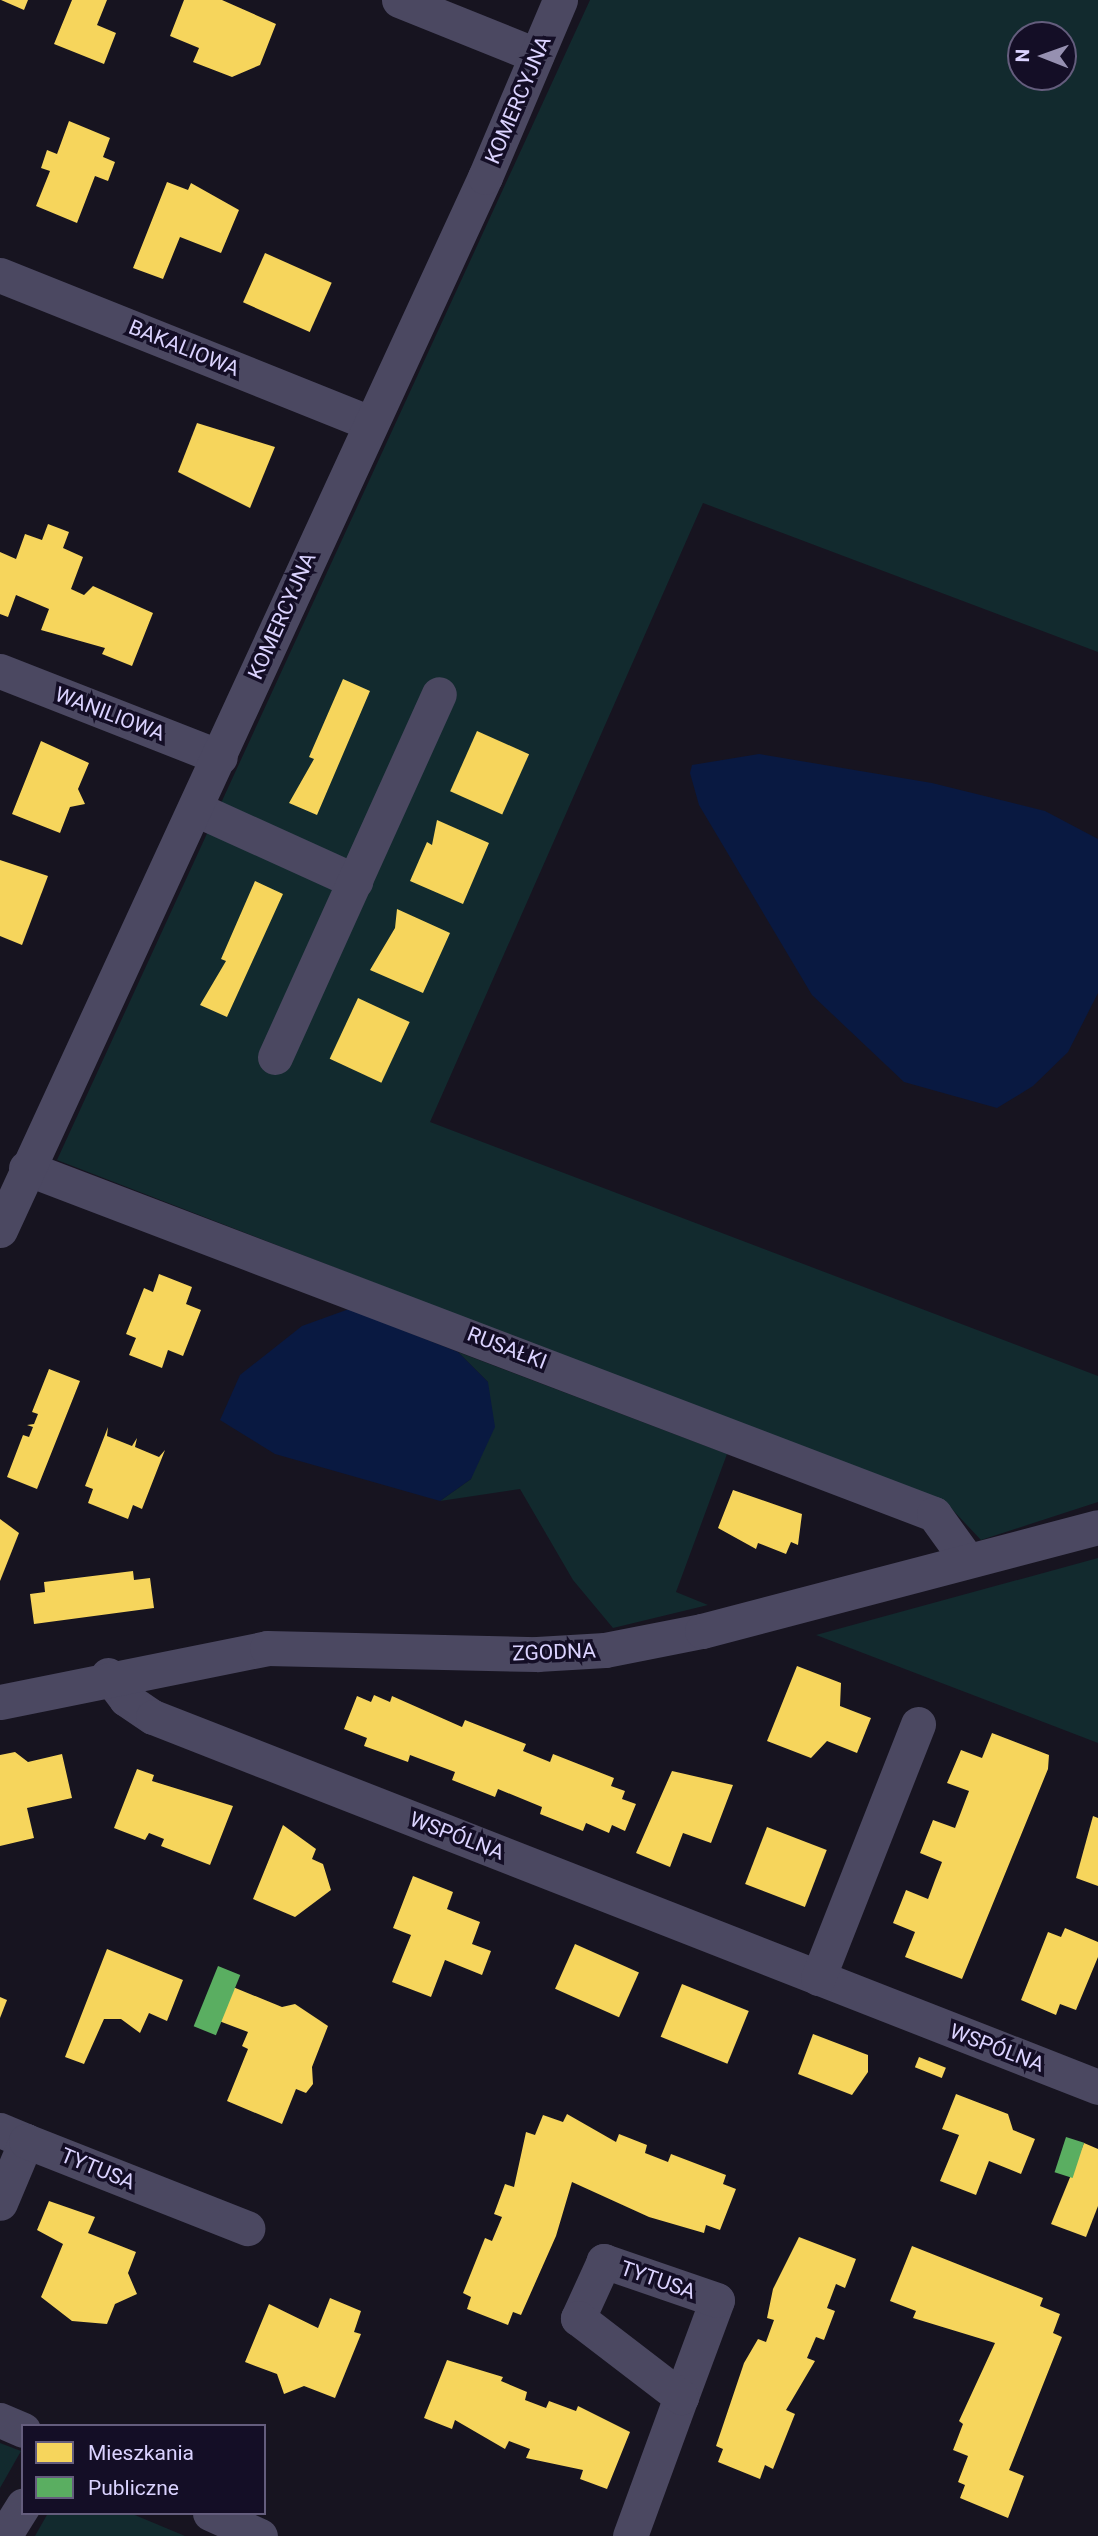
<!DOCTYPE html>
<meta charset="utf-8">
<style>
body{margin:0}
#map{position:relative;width:1098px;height:2536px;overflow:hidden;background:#171420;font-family:Roboto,sans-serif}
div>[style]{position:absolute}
.green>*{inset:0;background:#122a2e}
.water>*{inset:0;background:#091941}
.homes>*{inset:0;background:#f6d55c;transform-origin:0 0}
.public>*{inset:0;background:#5aae61;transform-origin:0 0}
.minor>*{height:35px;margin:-17.5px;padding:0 17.5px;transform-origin:17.5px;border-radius:17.5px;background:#4b4861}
span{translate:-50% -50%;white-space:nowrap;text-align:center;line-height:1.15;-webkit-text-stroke:7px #140e26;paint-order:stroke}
.street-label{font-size:21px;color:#dbd3ff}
.legend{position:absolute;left:21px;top:2424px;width:245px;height:91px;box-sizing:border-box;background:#140e26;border:2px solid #645d7d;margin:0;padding:9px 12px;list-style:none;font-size:21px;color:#dbd3ff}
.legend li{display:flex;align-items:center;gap:14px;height:35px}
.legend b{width:35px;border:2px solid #645d7d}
.north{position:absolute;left:1007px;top:21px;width:70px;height:70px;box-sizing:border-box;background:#140e26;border:2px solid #645d7d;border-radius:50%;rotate:271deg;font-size:19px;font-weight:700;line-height:28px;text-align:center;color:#dbd3ff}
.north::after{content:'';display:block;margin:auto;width:24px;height:32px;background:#9690b1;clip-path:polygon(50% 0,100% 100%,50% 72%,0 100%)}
</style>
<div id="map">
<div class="green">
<i style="clip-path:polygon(evenodd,590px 0,1098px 0,1098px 652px,703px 503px,430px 1122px,1098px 1376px,1098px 1502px,981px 1540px,948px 1505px,57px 1160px,590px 0,1021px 35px,1063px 35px,1063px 77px,1021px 77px,1021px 35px)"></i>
<i style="clip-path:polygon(458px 1352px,727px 1454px,676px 1592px,708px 1605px,613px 1628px,573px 1580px,520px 1489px,440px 1501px,471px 1479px,488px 1382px)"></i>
<i style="clip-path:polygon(1098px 1558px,1098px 1743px,816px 1635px)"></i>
<i style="clip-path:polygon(0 2443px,21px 2451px,0 2488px)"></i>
<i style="clip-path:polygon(48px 2513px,130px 2513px,185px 2536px,35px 2536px)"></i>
</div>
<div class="water">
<i style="clip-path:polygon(759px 754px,932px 783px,1045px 811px,1098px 839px,1098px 993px,1068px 1052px,1033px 1086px,997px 1108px,904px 1082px,812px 995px,699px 805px,690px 773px,692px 765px)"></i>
<i style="clip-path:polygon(349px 1309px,458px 1352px,488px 1382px,495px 1427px,471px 1479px,440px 1501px,275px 1454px,220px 1420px,240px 1375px,302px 1326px)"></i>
</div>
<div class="homes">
<i style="clip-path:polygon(1px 0,28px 0,24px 10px)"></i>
<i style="clip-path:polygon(72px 0,107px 0,97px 25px,116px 33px,104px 64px,54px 44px)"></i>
<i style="clip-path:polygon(184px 0,222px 0,276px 24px,260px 65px,232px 77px,193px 62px,199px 48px,170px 36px)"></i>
<i style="clip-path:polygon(69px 121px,110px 138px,103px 157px,115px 162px,108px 181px,95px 176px,77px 223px,36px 206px,50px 171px,41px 168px,47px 150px,57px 154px)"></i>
<i style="clip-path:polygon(167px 182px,188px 190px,191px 183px,239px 210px,221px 253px,180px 237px,163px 279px,133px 268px)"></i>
<i style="left:265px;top:253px;width:73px;height:54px;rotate:24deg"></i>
<i style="clip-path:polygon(197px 423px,275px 447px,250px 508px,178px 472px)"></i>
<i style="clip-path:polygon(48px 524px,69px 532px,63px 548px,83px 557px,71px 589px,84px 595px,93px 586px,153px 613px,132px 666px,102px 654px,105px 648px,41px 630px,49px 609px,16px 595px,8px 617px,0 614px,0 552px,16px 559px,25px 534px,42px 540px)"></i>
<i style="clip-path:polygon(343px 679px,370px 691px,317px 815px,289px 803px,314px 759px,309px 757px)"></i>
<i style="left:477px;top:731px;width:57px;height:66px;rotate:24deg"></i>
<i style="clip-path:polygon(41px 741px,89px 763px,78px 789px,85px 804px,70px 807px,60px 833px,12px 814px)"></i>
<i style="clip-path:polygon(437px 820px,489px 843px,463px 904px,410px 881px,427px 842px,432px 845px)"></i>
<i style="clip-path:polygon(0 860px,48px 876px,22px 945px,0 936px)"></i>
<i style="clip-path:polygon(255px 881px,283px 894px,227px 1017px,200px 1005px,226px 961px,221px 959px)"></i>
<i style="clip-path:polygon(397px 909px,450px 933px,423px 993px,370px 970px,395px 928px)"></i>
<i style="left:358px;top:998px;width:57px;height:67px;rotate:25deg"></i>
<i style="clip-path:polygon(159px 1274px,192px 1287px,186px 1304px,201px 1310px,183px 1356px,168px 1350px,162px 1368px,129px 1355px,136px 1338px,126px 1334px,144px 1288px,153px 1292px)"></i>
<i style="clip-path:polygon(49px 1369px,80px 1381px,37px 1489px,7px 1477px,23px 1435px,29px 1437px,33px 1427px,27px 1425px,34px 1424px,38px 1414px,32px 1412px)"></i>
<i style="clip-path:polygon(108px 1427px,107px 1436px,132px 1446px,137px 1438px,135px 1447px,159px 1457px,165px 1450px,142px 1509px,133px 1505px,128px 1519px,88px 1503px,93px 1489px,85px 1486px)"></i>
<i style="clip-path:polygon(733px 1490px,802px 1514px,798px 1545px,791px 1542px,786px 1554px,758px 1543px,756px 1549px,718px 1528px)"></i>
<i style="clip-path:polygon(0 1519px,19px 1533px,0 1581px)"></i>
<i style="clip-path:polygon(133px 1571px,134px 1580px,150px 1578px,154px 1608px,34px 1624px,30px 1594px,45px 1592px,44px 1582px)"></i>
<i style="clip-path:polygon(797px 1666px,841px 1683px,840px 1706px,871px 1718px,857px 1753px,827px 1741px,811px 1758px,767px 1741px)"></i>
<i style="clip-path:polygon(374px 1695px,390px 1702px,392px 1696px,462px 1727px,465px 1720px,526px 1744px,523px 1751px,550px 1762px,553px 1754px,614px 1778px,611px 1786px,625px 1791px,622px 1799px,636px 1804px,625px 1831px,612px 1825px,609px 1833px,586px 1823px,583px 1831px,540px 1814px,542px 1807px,498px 1789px,495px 1797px,452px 1780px,455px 1772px,410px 1755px,408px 1762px,364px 1746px,367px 1738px,344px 1729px,357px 1696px,371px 1702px)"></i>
<i style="clip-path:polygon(992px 1733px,1049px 1755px,1048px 1769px,962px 1979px,905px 1957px,915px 1932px,893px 1923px,906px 1890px,928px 1899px,935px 1880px,942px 1862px,920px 1853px,933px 1820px,955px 1828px,969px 1791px,947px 1783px,961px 1750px,982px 1758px)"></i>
<i style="clip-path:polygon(15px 1752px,28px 1762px,62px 1754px,72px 1798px,27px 1808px,34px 1838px,0 1846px,0 1755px)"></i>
<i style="clip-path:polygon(137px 1769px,154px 1775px,152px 1781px,233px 1806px,210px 1865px,161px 1846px,164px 1839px,149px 1833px,145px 1840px,114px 1828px)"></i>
<i style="clip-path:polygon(672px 1771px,733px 1785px,711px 1843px,683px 1833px,670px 1867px,636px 1853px)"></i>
<i style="clip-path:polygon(1093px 1816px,1098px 1818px,1098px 1886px,1076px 1878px)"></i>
<i style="clip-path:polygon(283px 1825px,316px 1849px,312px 1859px,323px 1864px,331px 1890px,295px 1917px,253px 1899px)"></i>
<i style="left:767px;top:1827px;width:64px;height:61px;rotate:21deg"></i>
<i style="clip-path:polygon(413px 1876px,453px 1892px,447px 1909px,480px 1922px,472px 1944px,491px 1951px,482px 1975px,445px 1960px,431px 1997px,392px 1982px,411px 1935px,393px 1928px)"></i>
<i style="clip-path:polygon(1065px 1928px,1098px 1942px,1098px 1957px,1076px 2010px,1060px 2004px,1056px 2015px,1021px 2000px,1048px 1932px,1061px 1937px)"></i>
<i style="left:575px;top:1944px;width:70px;height:49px;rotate:24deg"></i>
<i style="clip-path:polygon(107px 1949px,183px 1980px,167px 2021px,149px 2013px,140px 2033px,121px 2019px,104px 2019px,84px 2064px,65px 2057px)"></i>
<i style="left:682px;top:1984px;width:72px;height:57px;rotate:22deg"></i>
<i style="clip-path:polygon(233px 1987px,282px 2007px,295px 2004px,328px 2026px,312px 2067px,313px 2084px,306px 2093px,296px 2089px,282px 2124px,227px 2101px,248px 2049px,242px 2046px,248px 2032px,219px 2021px)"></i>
<i style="clip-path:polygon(0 1997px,7px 2000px,0 2018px)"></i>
<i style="clip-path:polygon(813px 2034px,868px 2055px,868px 2072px,852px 2095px,798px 2074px)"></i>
<i style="left:919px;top:2057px;width:29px;height:11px;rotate:22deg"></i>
<i style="clip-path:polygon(956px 2094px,1008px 2114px,1013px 2130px,1035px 2139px,1021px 2174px,989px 2161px,976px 2195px,940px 2181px,959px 2135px,942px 2129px)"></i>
<i style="clip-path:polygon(567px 2114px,616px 2142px,619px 2134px,647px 2145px,645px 2153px,668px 2162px,671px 2154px,726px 2175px,723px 2184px,736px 2189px,720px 2230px,706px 2225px,704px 2233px,649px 2217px,572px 2182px,556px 2236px,521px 2315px,513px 2312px,508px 2325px,467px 2309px,471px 2297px,463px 2293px,485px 2238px,492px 2241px,502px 2217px,494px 2214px,505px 2184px,514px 2187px,526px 2132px,535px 2135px,543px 2115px,563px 2122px)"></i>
<i style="clip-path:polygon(1084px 2143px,1098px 2149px,1098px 2206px,1086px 2237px,1051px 2224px)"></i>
<i style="clip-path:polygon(49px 2201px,95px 2217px,88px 2233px,136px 2252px,128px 2273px,137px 2294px,115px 2304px,107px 2324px,72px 2321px,41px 2297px,63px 2244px,37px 2230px)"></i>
<i style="clip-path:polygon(799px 2237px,856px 2259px,845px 2288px,836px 2284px,827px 2308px,835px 2311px,824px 2340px,816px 2337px,807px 2358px,815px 2361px,786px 2410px,795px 2414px,773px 2469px,765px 2465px,760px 2479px,718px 2462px,723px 2449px,716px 2446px,744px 2363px,758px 2339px,766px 2342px,774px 2320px,767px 2318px,773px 2289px)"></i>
<i style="clip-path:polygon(912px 2246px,1043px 2298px,1040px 2306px,1060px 2314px,1053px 2333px,1062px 2337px,1009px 2470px,1024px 2476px,1008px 2518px,960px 2498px,965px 2485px,958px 2482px,968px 2456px,953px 2450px,963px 2424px,959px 2421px,995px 2343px,913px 2318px,916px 2311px,890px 2301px)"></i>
<i style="clip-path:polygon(330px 2298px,361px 2311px,354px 2332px,361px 2334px,335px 2398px,304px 2386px,284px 2394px,277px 2374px,245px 2362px,269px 2304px,318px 2328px)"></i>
<i style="clip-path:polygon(447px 2360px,503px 2377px,501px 2381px,527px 2392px,525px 2400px,546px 2408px,549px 2401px,576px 2411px,578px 2406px,630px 2432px,607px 2489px,580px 2479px,583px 2470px,526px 2458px,530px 2449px,509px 2441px,505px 2449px,455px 2420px,452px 2429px,424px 2418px)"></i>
</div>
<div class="public">
<i style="left:218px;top:1966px;width:24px;height:65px;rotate:22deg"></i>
<i style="left:1066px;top:2137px;width:19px;height:37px;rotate:18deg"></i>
</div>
<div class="minor">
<i style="left:399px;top:0;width:148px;rotate:21.9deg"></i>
<i style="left:0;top:275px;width:395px;rotate:21.8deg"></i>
<i style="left:0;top:671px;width:236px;rotate:21.4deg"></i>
<i style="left:196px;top:809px;width:175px;rotate:24.4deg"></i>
<i style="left:275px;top:1057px;width:398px;rotate:-65.7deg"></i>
<i style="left:26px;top:1168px;width:972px;rotate:20.86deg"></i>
<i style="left:934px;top:1514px;width:57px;rotate:54.3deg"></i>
<i style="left:0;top:1230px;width:1159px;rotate:-65.27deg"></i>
<i style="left:485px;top:177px;width:192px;rotate:-67deg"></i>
<i style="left:108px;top:1675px;width:30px;rotate:53deg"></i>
<i style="left:126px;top:1699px;width:32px;rotate:34deg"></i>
<i style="left:153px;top:1717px;width:1015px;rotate:21.38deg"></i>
<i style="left:0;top:1702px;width:272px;rotate:-11.4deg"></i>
<i style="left:267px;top:1648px;width:270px;rotate:1.3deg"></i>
<i style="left:537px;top:1654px;width:68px;rotate:-3.4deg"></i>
<i style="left:605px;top:1650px;width:99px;rotate:-11.1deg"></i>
<i style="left:702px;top:1631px;width:409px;rotate:-14.7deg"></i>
<i style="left:818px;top:1978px;width:273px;rotate:-68.5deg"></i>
<i style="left:0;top:2130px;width:28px;rotate:23deg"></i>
<i style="left:26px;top:2141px;width:67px;rotate:112.8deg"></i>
<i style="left:26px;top:2141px;width:238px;rotate:21.5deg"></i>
<i style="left:0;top:2420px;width:25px;rotate:23deg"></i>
<i style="left:210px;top:2513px;width:55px;rotate:24.7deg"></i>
<i style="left:4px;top:2536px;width:36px;rotate:-58deg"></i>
<i style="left:630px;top:2536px;width:148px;rotate:-69.9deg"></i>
<i style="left:681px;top:2397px;width:103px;rotate:-69.6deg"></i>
<i style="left:717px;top:2300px;width:120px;rotate:-161deg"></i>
<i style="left:604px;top:2261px;width:63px;rotate:114.5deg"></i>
<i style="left:578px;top:2318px;width:130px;rotate:37.5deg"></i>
</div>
<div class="street-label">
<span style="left:518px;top:100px;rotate:-67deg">KOMERCYJNA</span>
<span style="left:184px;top:348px;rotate:22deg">BAKALIOWA</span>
<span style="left:282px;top:616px;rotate:-66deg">KOMERCYJNA</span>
<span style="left:110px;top:714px;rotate:21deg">WANILIOWA</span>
<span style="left:507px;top:1348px;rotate:21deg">RUSAŁKI</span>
<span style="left:554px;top:1652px;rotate:-2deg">ZGODNA</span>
<span style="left:457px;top:1836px;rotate:21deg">WSPÓLNA</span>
<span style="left:997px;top:2048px;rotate:21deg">WSPÓLNA</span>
<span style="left:98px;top:2169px;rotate:22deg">TYTUSA</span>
<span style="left:658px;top:2280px;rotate:19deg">TYTUSA</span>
</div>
<ul class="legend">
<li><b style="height:19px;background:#f6d55c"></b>Mieszkania</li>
<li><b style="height:19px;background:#5aae61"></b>Publiczne</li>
</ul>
<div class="north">N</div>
</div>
